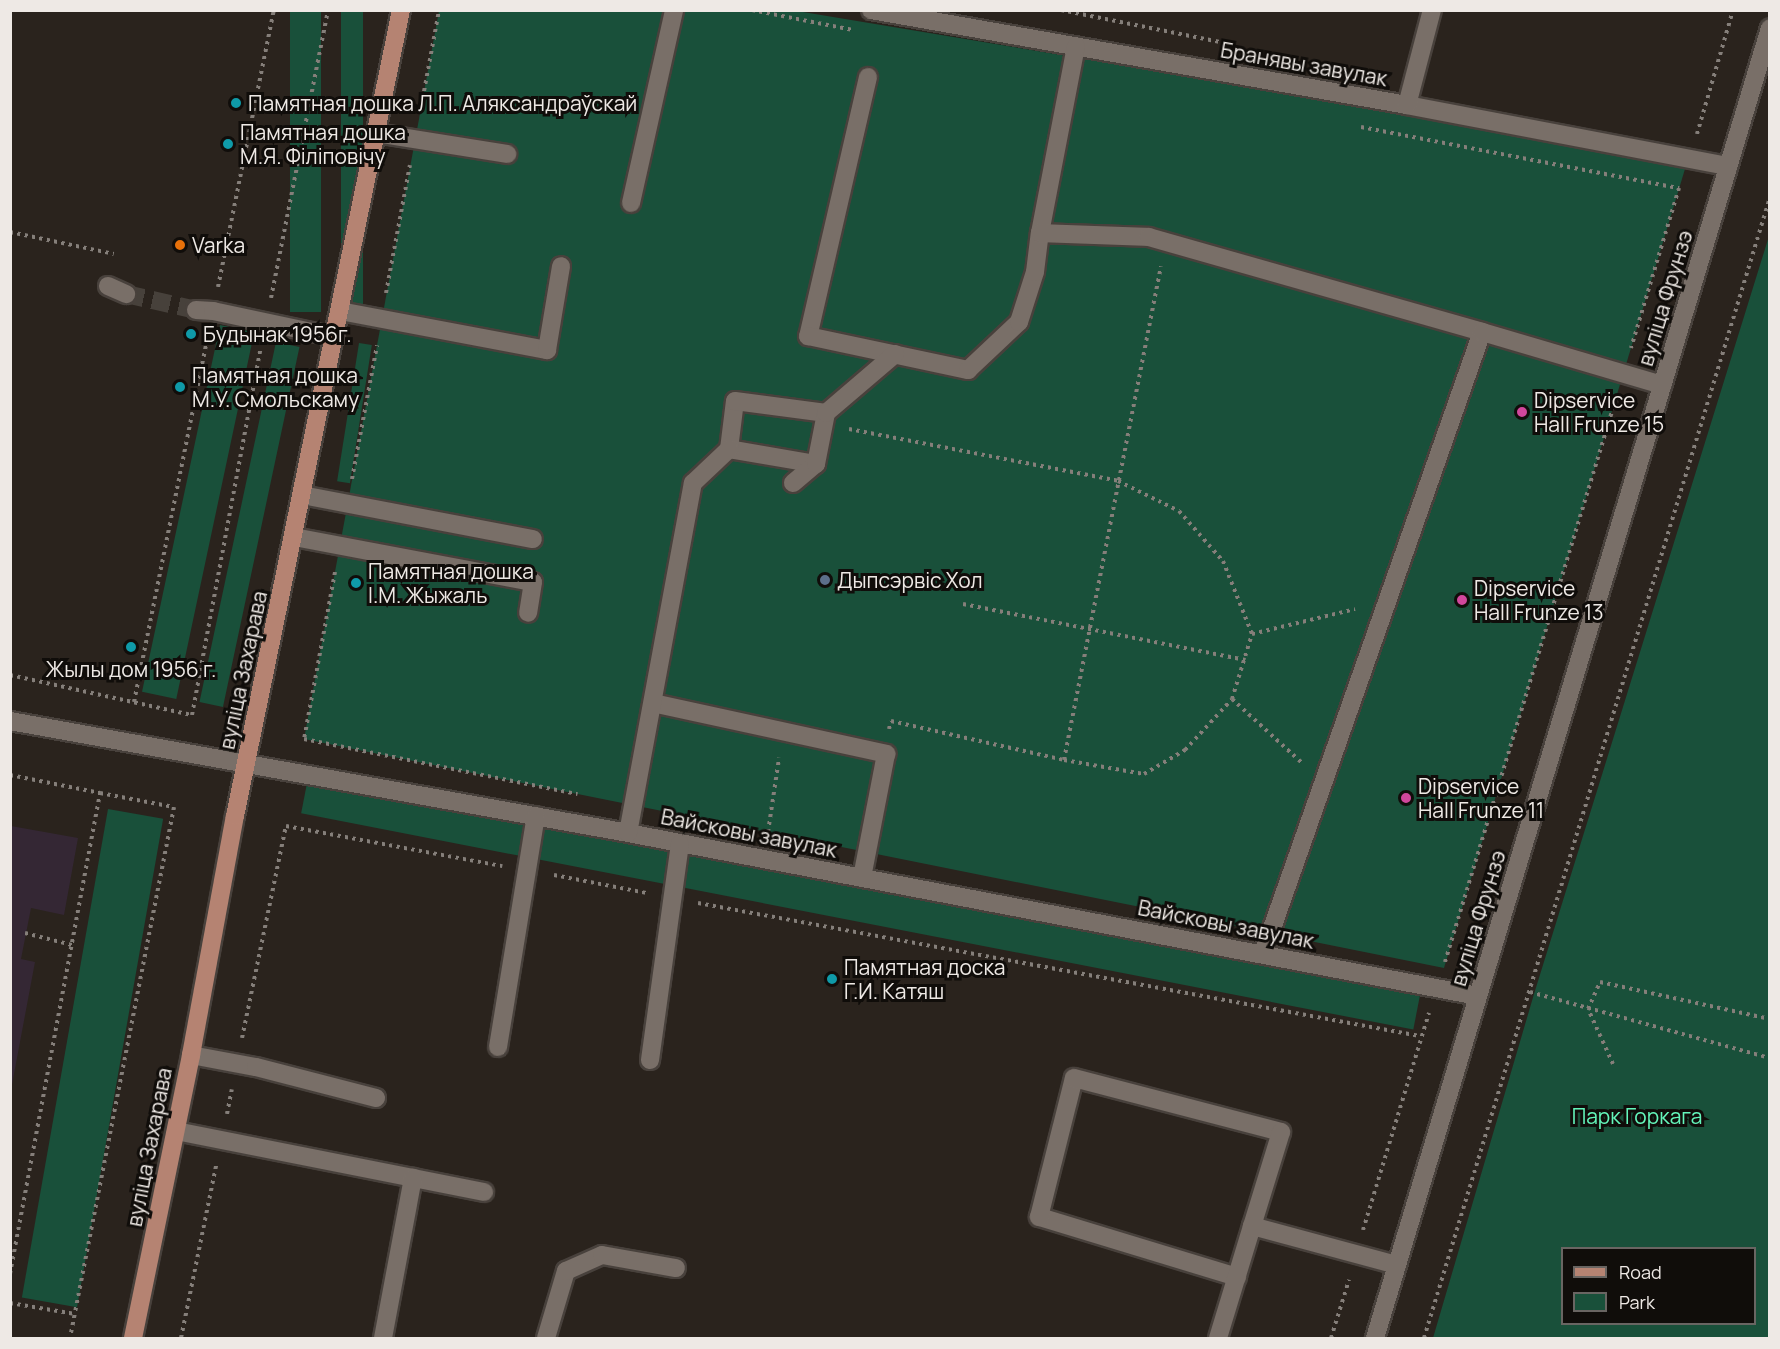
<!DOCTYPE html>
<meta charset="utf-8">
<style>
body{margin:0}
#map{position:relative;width:1780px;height:1349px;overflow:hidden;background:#2a231d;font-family:Manrope,sans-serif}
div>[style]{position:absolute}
.education>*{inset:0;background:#342734}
.green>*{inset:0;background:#19503a;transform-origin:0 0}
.minor-tunnel>*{height:18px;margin-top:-9px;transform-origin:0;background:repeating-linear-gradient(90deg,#47413b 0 18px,transparent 0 27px)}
.path>*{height:4px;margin-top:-2px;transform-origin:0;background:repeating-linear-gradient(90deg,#857f7a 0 3px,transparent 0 7.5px)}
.roads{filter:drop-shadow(2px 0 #48413c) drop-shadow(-2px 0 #48413c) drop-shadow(0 2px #48413c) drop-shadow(0 -2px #48413c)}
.minor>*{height:18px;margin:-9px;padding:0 9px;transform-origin:9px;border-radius:9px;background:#796f68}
.major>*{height:18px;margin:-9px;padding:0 9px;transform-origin:9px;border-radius:9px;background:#b58372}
.dots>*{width:16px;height:16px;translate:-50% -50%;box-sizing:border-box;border:3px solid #100d0a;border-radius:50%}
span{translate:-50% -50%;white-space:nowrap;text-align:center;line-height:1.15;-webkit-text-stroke:6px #100d0a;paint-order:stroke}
.street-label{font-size:21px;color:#eee9e5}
.poi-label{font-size:21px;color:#eee9e5}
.left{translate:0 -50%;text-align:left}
.park-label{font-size:21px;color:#64f6bb}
.frame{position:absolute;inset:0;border:12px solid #eee9e5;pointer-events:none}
.legend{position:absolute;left:1561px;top:1247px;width:195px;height:78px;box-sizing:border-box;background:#100d0a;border:2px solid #696562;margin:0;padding:8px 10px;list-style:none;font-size:18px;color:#eee9e5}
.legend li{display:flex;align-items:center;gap:12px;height:30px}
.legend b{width:30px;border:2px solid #696562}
</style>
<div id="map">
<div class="education">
<i style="clip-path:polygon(11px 826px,78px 838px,64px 915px,31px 908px,21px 959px,35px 962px,11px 1090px)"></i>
</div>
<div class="green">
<i style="left:290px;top:11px;width:31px;height:301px"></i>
<i style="left:341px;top:11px;width:22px;height:310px"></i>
<i style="clip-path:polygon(439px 11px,797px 11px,1688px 159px,1444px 968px,304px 739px)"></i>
<i style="clip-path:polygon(evenodd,1769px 236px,1769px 1338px,1433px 1338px,1534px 994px,1769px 236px,1562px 1248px,1754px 1248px,1754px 1324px,1562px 1324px,1562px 1248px)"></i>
<i style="left:220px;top:325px;width:35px;height:375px;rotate:12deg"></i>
<i style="left:276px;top:342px;width:24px;height:368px;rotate:12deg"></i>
<i style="left:359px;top:343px;width:13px;height:140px;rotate:9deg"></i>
<i style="left:308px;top:778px;width:1133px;height:36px;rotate:11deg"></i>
<i style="left:108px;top:809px;width:56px;height:496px;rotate:10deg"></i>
</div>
<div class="minor-tunnel">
<i style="left:126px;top:294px;width:72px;rotate:12.9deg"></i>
</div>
<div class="path">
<i style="left:752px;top:10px;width:103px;rotate:11.2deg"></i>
<i style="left:1061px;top:10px;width:161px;rotate:11.4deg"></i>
<i style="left:420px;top:113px;width:105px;rotate:-79.5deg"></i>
<i style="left:1361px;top:127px;width:324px;rotate:10.9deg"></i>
<i style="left:1679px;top:188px;width:167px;rotate:106.7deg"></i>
<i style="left:1697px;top:134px;width:129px;rotate:-73.8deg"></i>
<i style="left:10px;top:232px;width:106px;rotate:11.9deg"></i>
<i style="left:218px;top:287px;width:283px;rotate:-78.6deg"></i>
<i style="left:386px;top:293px;width:130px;rotate:-79.4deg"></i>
<i style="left:271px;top:298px;width:294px;rotate:-78.8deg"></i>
<i style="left:849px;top:429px;width:274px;rotate:10.9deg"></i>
<i style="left:1118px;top:481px;width:68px;rotate:26.2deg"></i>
<i style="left:1179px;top:511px;width:67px;rotate:48.7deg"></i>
<i style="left:1223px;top:561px;width:79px;rotate:68.3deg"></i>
<i style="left:1252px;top:634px;width:106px;rotate:-13.6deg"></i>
<i style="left:352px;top:479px;width:136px;rotate:-79.4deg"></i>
<i style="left:335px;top:572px;width:170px;rotate:100.5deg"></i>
<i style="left:304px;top:739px;width:279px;rotate:11.4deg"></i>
<i style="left:963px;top:604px;width:288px;rotate:11.2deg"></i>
<i style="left:10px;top:675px;width:186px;rotate:12.4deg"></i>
<i style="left:192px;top:715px;width:374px;rotate:-79.4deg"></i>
<i style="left:1232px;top:699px;width:95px;rotate:42.4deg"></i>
<i style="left:134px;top:702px;width:373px;rotate:-78.6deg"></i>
<i style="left:889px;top:729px;width:8px;rotate:-76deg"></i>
<i style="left:891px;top:721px;width:177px;rotate:12.7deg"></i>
<i style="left:1064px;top:760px;width:81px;rotate:9.9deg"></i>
<i style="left:1144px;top:774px;width:48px;rotate:-30.3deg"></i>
<i style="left:1185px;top:750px;width:69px;rotate:-47.3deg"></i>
<i style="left:1232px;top:699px;width:68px;rotate:-72.9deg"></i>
<i style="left:1064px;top:760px;width:503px;rotate:-78.89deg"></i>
<i style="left:10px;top:775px;width:92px;rotate:11.3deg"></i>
<i style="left:768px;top:832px;width:75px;rotate:-81.5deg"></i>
<i style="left:554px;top:875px;width:95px;rotate:11deg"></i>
<i style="left:698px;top:903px;width:734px;rotate:10.44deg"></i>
<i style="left:25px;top:933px;width:49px;rotate:14.3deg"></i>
<i style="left:1445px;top:962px;width:589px;rotate:-73.13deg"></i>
<i style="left:1530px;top:992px;width:249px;rotate:15.4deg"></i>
<i style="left:242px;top:1038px;width:217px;rotate:-78.3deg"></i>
<i style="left:286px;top:826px;width:220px;rotate:10.5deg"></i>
<i style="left:1613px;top:1064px;width:60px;rotate:-114.4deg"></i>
<i style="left:1588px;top:1009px;width:30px;rotate:-66deg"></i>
<i style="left:1600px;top:982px;width:174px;rotate:12.3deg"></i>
<i style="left:227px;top:1114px;width:25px;rotate:-79deg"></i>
<i style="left:1363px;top:1230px;width:227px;rotate:-73.1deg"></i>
<i style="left:10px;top:1274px;width:489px;rotate:-79.4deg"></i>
<i style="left:100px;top:793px;width:75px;rotate:10.7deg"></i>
<i style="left:174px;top:807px;width:541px;rotate:101.08deg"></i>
<i style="left:10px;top:1303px;width:66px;rotate:9.6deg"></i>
<i style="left:181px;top:1338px;width:176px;rotate:-78.5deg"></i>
<i style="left:1331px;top:1338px;width:61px;rotate:-72.8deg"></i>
<i style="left:1424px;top:1338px;width:1192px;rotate:-73.13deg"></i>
</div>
<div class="roads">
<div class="minor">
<i style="left:871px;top:10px;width:544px;rotate:10.05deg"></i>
<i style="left:1407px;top:105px;width:327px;rotate:10.8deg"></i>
<i style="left:868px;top:77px;width:266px;rotate:103deg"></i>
<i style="left:808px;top:336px;width:164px;rotate:12deg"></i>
<i style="left:968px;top:370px;width:70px;rotate:-43.3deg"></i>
<i style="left:1019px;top:322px;width:52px;rotate:-72.3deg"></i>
<i style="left:1035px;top:272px;width:39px;rotate:-83deg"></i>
<i style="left:1040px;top:233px;width:190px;rotate:-79.1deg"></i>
<i style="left:1407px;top:105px;width:98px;rotate:-75.3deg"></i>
<i style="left:376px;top:133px;width:133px;rotate:9.1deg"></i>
<i style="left:631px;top:203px;width:198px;rotate:-77.4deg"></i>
<i style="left:1040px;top:233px;width:109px;rotate:2.1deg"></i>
<i style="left:1149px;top:237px;width:346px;rotate:15.9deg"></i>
<i style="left:1482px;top:332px;width:659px;rotate:109.4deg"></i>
<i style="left:108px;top:286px;width:20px;rotate:24deg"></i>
<i style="left:196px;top:310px;width:17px;rotate:3deg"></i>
<i style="left:213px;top:311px;width:125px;rotate:12deg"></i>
<i style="left:340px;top:311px;width:211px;rotate:10.7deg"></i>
<i style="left:547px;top:350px;width:85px;rotate:-80.5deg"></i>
<i style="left:1482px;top:332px;width:188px;rotate:16.4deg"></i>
<i style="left:816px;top:464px;width:88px;rotate:-170.2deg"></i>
<i style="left:729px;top:449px;width:48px;rotate:-82.9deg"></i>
<i style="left:735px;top:401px;width:92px;rotate:7.5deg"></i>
<i style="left:793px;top:483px;width:30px;rotate:-40deg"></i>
<i style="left:816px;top:464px;width:52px;rotate:-78.9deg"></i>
<i style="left:826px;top:413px;width:91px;rotate:-40.5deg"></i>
<i style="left:302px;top:495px;width:235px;rotate:10.8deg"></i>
<i style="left:294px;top:537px;width:243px;rotate:10.7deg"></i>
<i style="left:533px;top:582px;width:31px;rotate:99deg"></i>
<i style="left:653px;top:703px;width:239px;rotate:12.3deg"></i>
<i style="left:886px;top:754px;width:126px;rotate:101deg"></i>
<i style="left:10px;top:721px;width:628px;rotate:10.27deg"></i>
<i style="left:628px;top:833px;width:865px;rotate:10.86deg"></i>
<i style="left:628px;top:833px;width:356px;rotate:-79.5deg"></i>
<i style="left:693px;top:483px;width:50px;rotate:-43.4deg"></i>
<i style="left:498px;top:1047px;width:234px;rotate:-80.7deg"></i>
<i style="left:191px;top:1055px;width:66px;rotate:10.5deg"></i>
<i style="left:256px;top:1067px;width:124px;rotate:14.5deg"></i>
<i style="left:650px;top:1060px;width:218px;rotate:-82.1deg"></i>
<i style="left:176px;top:1131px;width:314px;rotate:11.2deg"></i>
<i style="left:1237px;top:1277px;width:207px;rotate:-163.1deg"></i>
<i style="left:1039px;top:1217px;width:143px;rotate:-75.9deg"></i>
<i style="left:1074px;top:1078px;width:214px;rotate:14.6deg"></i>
<i style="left:1281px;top:1132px;width:98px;rotate:107.1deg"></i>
<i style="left:383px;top:1338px;width:163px;rotate:-79.4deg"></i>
<i style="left:546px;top:1338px;width:70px;rotate:-73.4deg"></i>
<i style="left:566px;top:1271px;width:39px;rotate:-24deg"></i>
<i style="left:602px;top:1255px;width:75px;rotate:10deg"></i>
<i style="left:1218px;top:1338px;width:117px;rotate:-73.1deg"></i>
<i style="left:1252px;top:1226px;width:150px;rotate:15.1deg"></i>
<i style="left:1375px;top:1338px;width:1368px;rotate:-73.22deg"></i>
</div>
<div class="major">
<i style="left:133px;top:1338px;width:289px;rotate:-78.4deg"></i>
<i style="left:191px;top:1055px;width:243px;rotate:-79.6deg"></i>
<i style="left:235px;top:816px;width:823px;rotate:-78.36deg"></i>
</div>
</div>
<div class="dots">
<i style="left:236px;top:103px;background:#0f9aa8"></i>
<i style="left:228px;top:144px;background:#0f9aa8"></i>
<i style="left:180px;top:245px;background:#e8710a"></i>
<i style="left:191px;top:334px;background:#0f9aa8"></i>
<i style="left:180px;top:387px;background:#0f9aa8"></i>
<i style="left:1522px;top:412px;background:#d1479c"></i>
<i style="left:825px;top:580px;background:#5c6f8a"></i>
<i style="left:356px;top:583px;background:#0f9aa8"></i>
<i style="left:1462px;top:600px;background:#d1479c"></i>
<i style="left:131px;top:647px;background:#0f9aa8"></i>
<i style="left:1406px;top:798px;background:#d1479c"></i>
<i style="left:832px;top:979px;background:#0f9aa8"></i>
</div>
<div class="street-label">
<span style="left:1304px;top:64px;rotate:10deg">Бранявы завулак</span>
<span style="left:1665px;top:298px;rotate:-73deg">вуліца Фрунзэ</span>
<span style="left:243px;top:670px;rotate:-78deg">вуліца Захарава</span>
<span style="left:749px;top:833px;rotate:11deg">Вайсковы завулак</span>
<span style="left:1478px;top:918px;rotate:-73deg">вуліца Фрунзэ</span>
<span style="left:1226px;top:924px;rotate:11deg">Вайсковы завулак</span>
<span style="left:149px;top:1147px;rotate:-79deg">вуліца Захарава</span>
</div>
<div class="poi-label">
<span class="left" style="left:248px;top:103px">Памятная дошка Л.П. Аляксандраўскай</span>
<span class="left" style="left:240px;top:144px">Памятная дошка<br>М.Я. Філіповічу</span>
<span class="left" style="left:192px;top:245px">Varka</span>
<span class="left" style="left:203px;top:334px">Будынак 1956г.</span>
<span class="left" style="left:192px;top:387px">Памятная дошка<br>М.У. Смольскаму</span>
<span class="left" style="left:1534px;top:412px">Dipservice<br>Hall Frunze 15</span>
<span class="left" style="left:368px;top:583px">Памятная дошка<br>І.М. Жыжаль</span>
<span class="left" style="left:837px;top:580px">Дыпсэрвіс Хол</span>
<span class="left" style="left:1474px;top:600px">Dipservice<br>Hall Frunze 13</span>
<span style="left:131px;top:669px">Жылы дом 1956 г.</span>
<span class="left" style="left:1418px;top:798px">Dipservice<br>Hall Frunze 11</span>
<span class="left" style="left:844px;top:979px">Памятная доска<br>Г.И. Катяш</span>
</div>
<div class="park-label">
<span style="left:1637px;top:1116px">Парк Горкага</span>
</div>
<div class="frame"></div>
<ul class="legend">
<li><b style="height:8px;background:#b58372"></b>Road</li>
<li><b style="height:16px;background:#19503a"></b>Park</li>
</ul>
</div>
